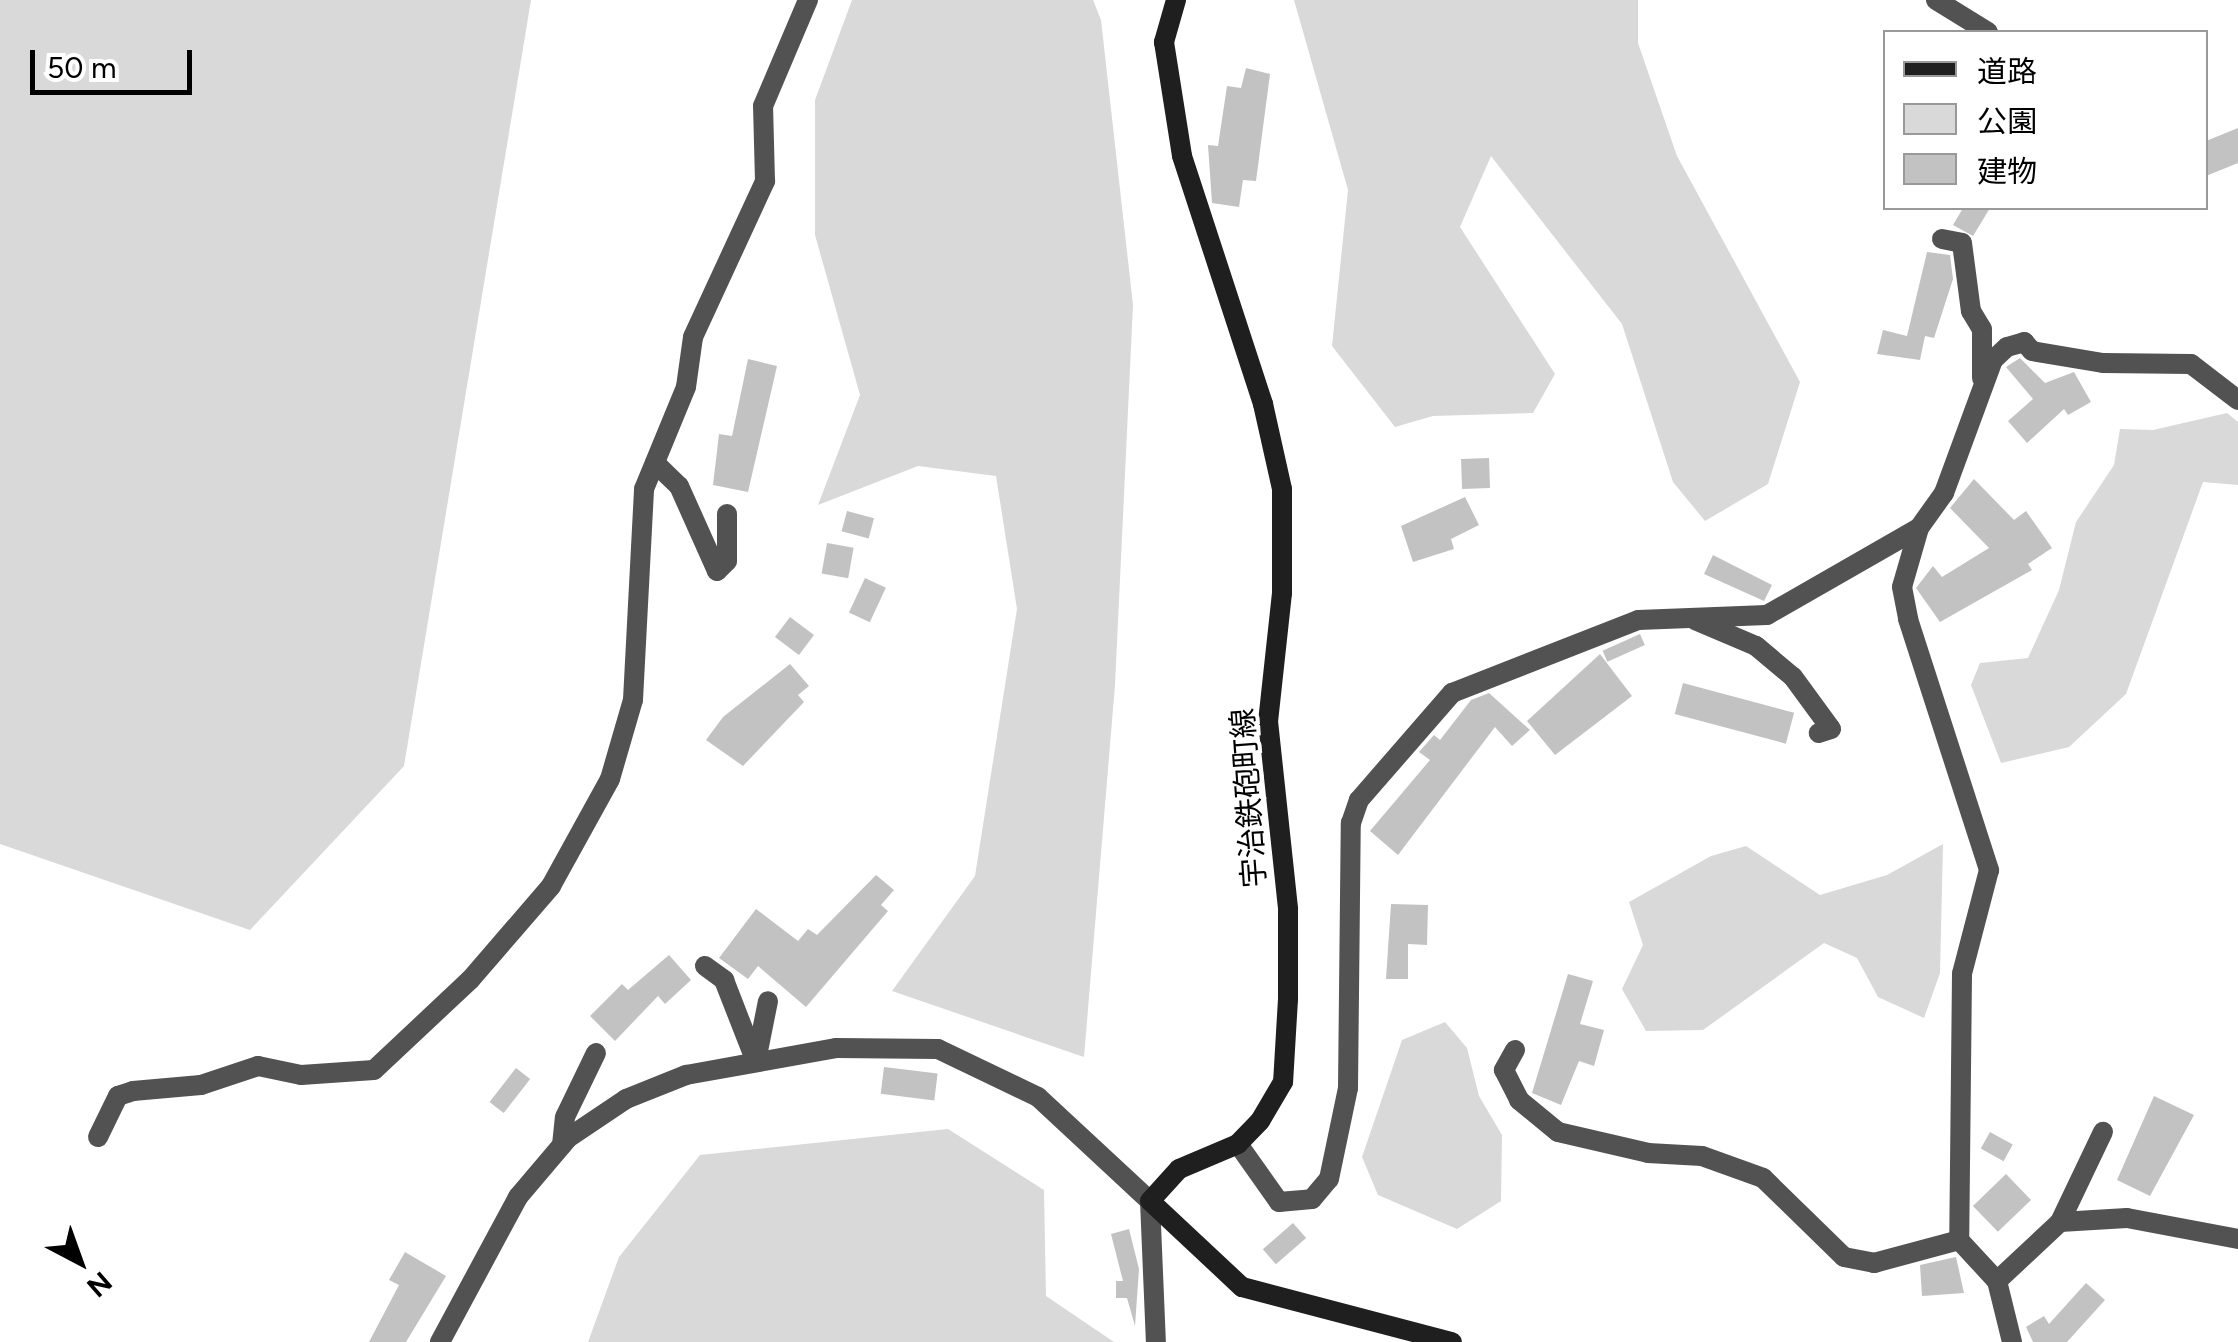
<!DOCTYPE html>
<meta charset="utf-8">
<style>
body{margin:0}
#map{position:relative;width:2238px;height:1342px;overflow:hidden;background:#fff;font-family:Figtree,"Noto Sans JP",sans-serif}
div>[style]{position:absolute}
.green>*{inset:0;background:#d9d9d9}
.building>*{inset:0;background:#c2c2c2;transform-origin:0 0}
.minor>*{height:20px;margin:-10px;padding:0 10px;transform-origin:10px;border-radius:10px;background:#525252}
.tertiary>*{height:20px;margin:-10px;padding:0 10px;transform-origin:10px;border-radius:10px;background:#525252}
.secondary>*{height:20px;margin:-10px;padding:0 10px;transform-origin:10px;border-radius:10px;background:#1f1f1f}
span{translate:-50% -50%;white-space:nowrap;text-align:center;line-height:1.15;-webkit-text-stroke:8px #fff;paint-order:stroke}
.street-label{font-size:30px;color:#000}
.legend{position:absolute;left:1883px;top:30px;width:325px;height:180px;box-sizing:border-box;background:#fff;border:2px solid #999;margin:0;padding:12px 18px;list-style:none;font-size:30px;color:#000}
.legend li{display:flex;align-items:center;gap:20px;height:50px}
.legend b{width:50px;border:2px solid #999}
.north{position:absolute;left:30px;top:1212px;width:100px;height:100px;-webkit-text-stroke:8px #fff;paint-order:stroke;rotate:139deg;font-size:28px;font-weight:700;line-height:40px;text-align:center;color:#000}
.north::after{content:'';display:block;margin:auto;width:35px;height:45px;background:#000;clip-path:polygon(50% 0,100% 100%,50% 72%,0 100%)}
.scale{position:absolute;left:30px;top:50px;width:162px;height:45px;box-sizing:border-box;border:5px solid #000;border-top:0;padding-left:12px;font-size:30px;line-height:35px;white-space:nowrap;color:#000;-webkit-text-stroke:8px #fff;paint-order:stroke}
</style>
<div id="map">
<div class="green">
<i style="clip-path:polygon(0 0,531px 0,404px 766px,250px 930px,0 844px)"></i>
<i style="clip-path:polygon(852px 0,1093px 0,1101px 20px,1133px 305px,1115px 685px,1084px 1057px,892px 991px,975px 876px,1017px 609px,996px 476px,918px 466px,818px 505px,860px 395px,815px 235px,815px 100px)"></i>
<i style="clip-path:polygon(1294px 0,1638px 0,1638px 43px,1677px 156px,1800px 382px,1768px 484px,1705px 521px,1673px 482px,1622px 324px,1491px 156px,1460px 227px,1555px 374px,1533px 413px,1433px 416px,1395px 427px,1332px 346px,1348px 190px)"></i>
<i style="clip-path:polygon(2227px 413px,2238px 422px,2238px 485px,2203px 482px,2126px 694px,2069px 747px,2001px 763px,1971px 685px,1980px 663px,2028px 658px,2059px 590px,2076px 522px,2114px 465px,2120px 429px,2153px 430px)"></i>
<i style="clip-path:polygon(1943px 844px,1940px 973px,1924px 1018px,1878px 997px,1857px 958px,1824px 943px,1703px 1030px,1646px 1031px,1622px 989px,1643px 945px,1629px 902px,1711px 856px,1746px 846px,1820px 895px,1887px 875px)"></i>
<i style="clip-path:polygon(1445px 1022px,1467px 1048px,1479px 1096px,1502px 1135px,1501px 1201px,1457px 1229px,1378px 1195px,1362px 1157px,1402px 1040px)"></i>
<i style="clip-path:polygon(948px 1129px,1044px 1190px,1046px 1296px,1114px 1342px,588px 1342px,619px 1257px,700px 1155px)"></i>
</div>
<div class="building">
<i style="clip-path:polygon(1246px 68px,1270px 74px,1256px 181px,1243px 180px,1239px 207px,1212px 203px,1208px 145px,1218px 146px,1227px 86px,1241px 88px)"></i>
<i style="clip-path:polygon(2238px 128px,2238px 163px,2206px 176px,2206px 141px)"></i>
<i style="clip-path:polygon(1963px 208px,1990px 208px,1973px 236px,1953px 225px)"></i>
<i style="clip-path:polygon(1927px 252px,1950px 255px,1953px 279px,1934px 338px,1925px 336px,1920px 360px,1877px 354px,1883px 330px,1907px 336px)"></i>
<i style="clip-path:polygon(2020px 358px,2045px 383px,2074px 372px,2091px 402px,2068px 415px,2064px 409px,2027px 443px,2008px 421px,2033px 399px,2006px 367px)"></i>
<i style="clip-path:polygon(748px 359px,777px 366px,748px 492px,713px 485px,719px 434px,732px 436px)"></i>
<i style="left:1489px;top:458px;width:30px;height:28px;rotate:88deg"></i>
<i style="clip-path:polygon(1974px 479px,2014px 520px,2026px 511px,2052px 548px,2028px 564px,2032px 570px,1940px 622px,1916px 588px,1933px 566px,1942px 577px,1989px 548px,1950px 508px)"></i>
<i style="clip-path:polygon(1465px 497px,1479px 525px,1451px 539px,1454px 549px,1413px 562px,1401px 526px)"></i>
<i style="left:847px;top:511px;width:28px;height:21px;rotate:15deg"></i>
<i style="left:827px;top:543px;width:27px;height:31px;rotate:10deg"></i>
<i style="clip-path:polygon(1713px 555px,1772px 585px,1764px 601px,1704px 574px)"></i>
<i style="left:865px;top:578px;width:23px;height:38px;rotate:25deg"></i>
<i style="left:790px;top:617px;width:30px;height:25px;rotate:37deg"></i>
<i style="left:1640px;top:634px;width:12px;height:41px;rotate:66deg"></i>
<i style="clip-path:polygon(1600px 654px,1632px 696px,1555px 755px,1527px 721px)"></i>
<i style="clip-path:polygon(790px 664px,809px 686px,798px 695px,804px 702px,743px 766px,706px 740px,723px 717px)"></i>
<i style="left:1683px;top:683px;width:115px;height:32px;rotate:15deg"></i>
<i style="clip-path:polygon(1489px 693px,1530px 730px,1512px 746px,1495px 727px,1398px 855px,1370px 831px,1430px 760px,1419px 752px,1434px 735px,1440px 740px,1471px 700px)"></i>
<i style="clip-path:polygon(876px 875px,894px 890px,881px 905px,888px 911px,806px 1007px,758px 966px,748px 979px,719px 958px,756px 909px,798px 941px,808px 929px,817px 935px)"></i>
<i style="clip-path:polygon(1391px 904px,1428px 905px,1427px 945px,1408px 944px,1408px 979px,1386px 979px)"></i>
<i style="clip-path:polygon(669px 955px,691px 980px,665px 1004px,658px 996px,615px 1041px,590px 1016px,622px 984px,628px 990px)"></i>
<i style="clip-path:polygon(1568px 974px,1593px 981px,1580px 1024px,1604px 1030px,1594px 1066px,1579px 1061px,1561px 1105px,1532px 1093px)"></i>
<i style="left:884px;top:1067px;width:54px;height:27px;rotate:7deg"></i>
<i style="left:516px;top:1068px;width:18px;height:43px;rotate:38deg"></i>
<i style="clip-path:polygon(2154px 1096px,2194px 1115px,2150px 1196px,2117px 1180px)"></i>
<i style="left:1990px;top:1132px;width:26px;height:19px;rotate:29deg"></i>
<i style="left:2006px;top:1174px;width:36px;height:46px;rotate:46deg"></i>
<i style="left:1293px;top:1223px;width:20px;height:40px;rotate:49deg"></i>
<i style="clip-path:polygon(1129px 1229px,1139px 1269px,1135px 1326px,1127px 1298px,1116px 1298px,1116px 1281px,1123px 1281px,1111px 1234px)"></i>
<i style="clip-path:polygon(405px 1252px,446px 1276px,406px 1342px,369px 1342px,399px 1285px,389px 1280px)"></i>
<i style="clip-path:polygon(1956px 1257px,1964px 1293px,1922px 1296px,1920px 1265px)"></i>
<i style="clip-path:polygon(2086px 1283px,2105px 1300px,2067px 1342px,2033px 1342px,2026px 1327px,2044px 1316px,2049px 1324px)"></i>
</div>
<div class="minor">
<i style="left:1936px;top:0;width:61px;rotate:31.6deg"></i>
<i style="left:1942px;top:239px;width:20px;rotate:11deg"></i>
<i style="left:1962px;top:243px;width:69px;rotate:82.5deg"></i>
<i style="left:1971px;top:311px;width:21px;rotate:59deg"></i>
<i style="left:1982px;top:329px;width:49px;rotate:90deg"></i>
<i style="left:655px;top:463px;width:33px;rotate:44deg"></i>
<i style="left:679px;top:486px;width:93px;rotate:65.9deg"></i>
<i style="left:717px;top:571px;width:14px;rotate:-45deg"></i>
<i style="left:727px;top:561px;width:47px;rotate:-90deg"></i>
<i style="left:1919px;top:528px;width:61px;rotate:106.1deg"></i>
<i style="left:1902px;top:587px;width:33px;rotate:79deg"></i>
<i style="left:1908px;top:619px;width:264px;rotate:72.1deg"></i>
<i style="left:1989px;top:870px;width:107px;rotate:104.6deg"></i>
<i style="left:1962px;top:974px;width:266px;rotate:90.6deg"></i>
<i style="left:1695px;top:620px;width:66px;rotate:23.1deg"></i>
<i style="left:1756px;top:646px;width:48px;rotate:40deg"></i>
<i style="left:1793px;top:677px;width:64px;rotate:53.8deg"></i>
<i style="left:1831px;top:729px;width:13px;rotate:162deg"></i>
<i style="left:705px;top:966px;width:24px;rotate:36deg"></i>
<i style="left:724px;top:980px;width:88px;rotate:68.7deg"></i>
<i style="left:1515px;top:1050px;width:23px;rotate:119deg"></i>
<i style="left:1504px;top:1070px;width:34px;rotate:63deg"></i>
<i style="left:1519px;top:1100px;width:50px;rotate:39.4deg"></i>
<i style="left:1558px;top:1132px;width:92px;rotate:13.1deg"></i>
<i style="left:1648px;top:1153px;width:54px;rotate:3.2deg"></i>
<i style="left:1702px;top:1156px;width:65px;rotate:19.8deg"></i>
<i style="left:1763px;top:1178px;width:113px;rotate:44.3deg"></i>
<i style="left:1844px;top:1257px;width:31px;rotate:11deg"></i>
<i style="left:1874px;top:1263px;width:88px;rotate:-15.1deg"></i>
<i style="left:1959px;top:1240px;width:56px;rotate:47.2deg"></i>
<i style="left:756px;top:1061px;width:61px;rotate:-78.7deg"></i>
<i style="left:98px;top:1137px;width:46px;rotate:-64deg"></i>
<i style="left:118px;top:1096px;width:16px;rotate:-18deg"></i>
<i style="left:133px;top:1091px;width:68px;rotate:-5deg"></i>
<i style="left:201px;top:1085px;width:60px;rotate:-18.4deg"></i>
<i style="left:258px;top:1066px;width:44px;rotate:11.8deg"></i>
<i style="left:301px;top:1075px;width:73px;rotate:-3.9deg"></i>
<i style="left:374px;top:1070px;width:132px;rotate:-43.2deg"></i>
<i style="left:470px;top:980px;width:124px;rotate:-49.2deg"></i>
<i style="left:551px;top:886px;width:122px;rotate:-61.1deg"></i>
<i style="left:610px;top:779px;width:82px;rotate:-73.8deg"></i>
<i style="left:633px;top:700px;width:211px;rotate:-87deg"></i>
<i style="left:644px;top:489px;width:110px;rotate:-67.6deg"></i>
<i style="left:686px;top:387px;width:50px;rotate:-82deg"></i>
<i style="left:693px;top:337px;width:172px;rotate:-65.2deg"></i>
<i style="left:765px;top:181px;width:75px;rotate:-91.5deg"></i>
<i style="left:763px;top:106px;width:115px;rotate:-67deg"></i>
<i style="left:1238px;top:1144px;width:71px;rotate:54.7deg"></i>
<i style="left:1279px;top:1202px;width:33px;rotate:-5deg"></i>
<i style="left:1312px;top:1199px;width:26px;rotate:-50deg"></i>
<i style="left:1329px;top:1179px;width:93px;rotate:-78.2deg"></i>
<i style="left:1348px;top:1088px;width:265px;rotate:-89.4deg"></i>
<i style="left:1351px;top:823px;width:24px;rotate:-71deg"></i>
<i style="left:1359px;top:800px;width:142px;rotate:-49deg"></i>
<i style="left:1452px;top:693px;width:200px;rotate:-21.4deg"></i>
<i style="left:1638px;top:620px;width:129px;rotate:-2.2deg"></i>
<i style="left:1767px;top:615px;width:175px;rotate:-29.8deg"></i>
<i style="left:1919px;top:528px;width:43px;rotate:-54.5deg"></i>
<i style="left:1944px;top:493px;width:142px;rotate:-69.8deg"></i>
<i style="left:1993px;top:360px;width:19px;rotate:-43deg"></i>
<i style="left:2007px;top:347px;width:18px;rotate:-16deg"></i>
<i style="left:2024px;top:342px;width:12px;rotate:48deg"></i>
<i style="left:2032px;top:351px;width:72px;rotate:9.6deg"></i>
<i style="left:2103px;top:363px;width:88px;rotate:0.7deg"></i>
<i style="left:2191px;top:364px;width:59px;rotate:37.5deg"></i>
<i style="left:562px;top:1145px;width:28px;rotate:-84deg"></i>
<i style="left:565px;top:1117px;width:71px;rotate:-64.2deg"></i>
<i style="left:1150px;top:1201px;width:141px;rotate:87.6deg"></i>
<i style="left:2060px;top:1222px;width:100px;rotate:-64.5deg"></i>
<i style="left:2012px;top:1342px;width:63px;rotate:-103.8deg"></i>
<i style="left:1997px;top:1281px;width:86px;rotate:-43.1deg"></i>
<i style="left:2060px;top:1222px;width:67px;rotate:-3.4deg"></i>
<i style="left:2127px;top:1218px;width:113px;rotate:10.7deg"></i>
</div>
<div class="tertiary">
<i style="left:440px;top:1342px;width:165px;rotate:-61.7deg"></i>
<i style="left:518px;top:1197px;width:77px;rotate:-49.7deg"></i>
<i style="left:568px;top:1138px;width:70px;rotate:-33.9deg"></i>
<i style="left:626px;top:1099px;width:65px;rotate:-21.8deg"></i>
<i style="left:686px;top:1075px;width:152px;rotate:-10.2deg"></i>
<i style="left:836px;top:1048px;width:102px;rotate:0.6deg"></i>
<i style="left:938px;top:1049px;width:111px;rotate:25.6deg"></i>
<i style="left:1038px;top:1097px;width:153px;rotate:42.9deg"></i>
</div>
<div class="secondary">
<i style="left:1176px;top:0;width:44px;rotate:105.9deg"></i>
<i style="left:1164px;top:42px;width:115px;rotate:81deg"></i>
<i style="left:1182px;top:156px;width:261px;rotate:71.9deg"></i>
<i style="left:1263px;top:404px;width:87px;rotate:77.4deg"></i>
<i style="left:1282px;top:489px;width:104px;rotate:90deg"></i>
<i style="left:1282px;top:593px;width:129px;rotate:96.2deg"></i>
<i style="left:1268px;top:721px;width:189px;rotate:83.9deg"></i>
<i style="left:1288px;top:909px;width:90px;rotate:90deg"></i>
<i style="left:1288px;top:999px;width:83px;rotate:93.4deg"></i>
<i style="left:1283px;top:1082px;width:45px;rotate:120.5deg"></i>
<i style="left:1260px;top:1121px;width:32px;rotate:134deg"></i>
<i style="left:1238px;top:1144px;width:64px;rotate:157deg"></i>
<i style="left:1179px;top:1169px;width:43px;rotate:132.2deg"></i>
<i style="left:1150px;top:1201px;width:126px;rotate:43.1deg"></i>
<i style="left:1242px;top:1287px;width:217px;rotate:14.7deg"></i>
</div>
<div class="street-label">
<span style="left:1249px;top:798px;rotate:-94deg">宇治鉄砲町線</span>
</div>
<ul class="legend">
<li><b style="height:12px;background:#1f1f1f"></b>道路</li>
<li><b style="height:28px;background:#d9d9d9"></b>公園</li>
<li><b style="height:28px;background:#c2c2c2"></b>建物</li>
</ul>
<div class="north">N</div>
<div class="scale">50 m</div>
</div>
